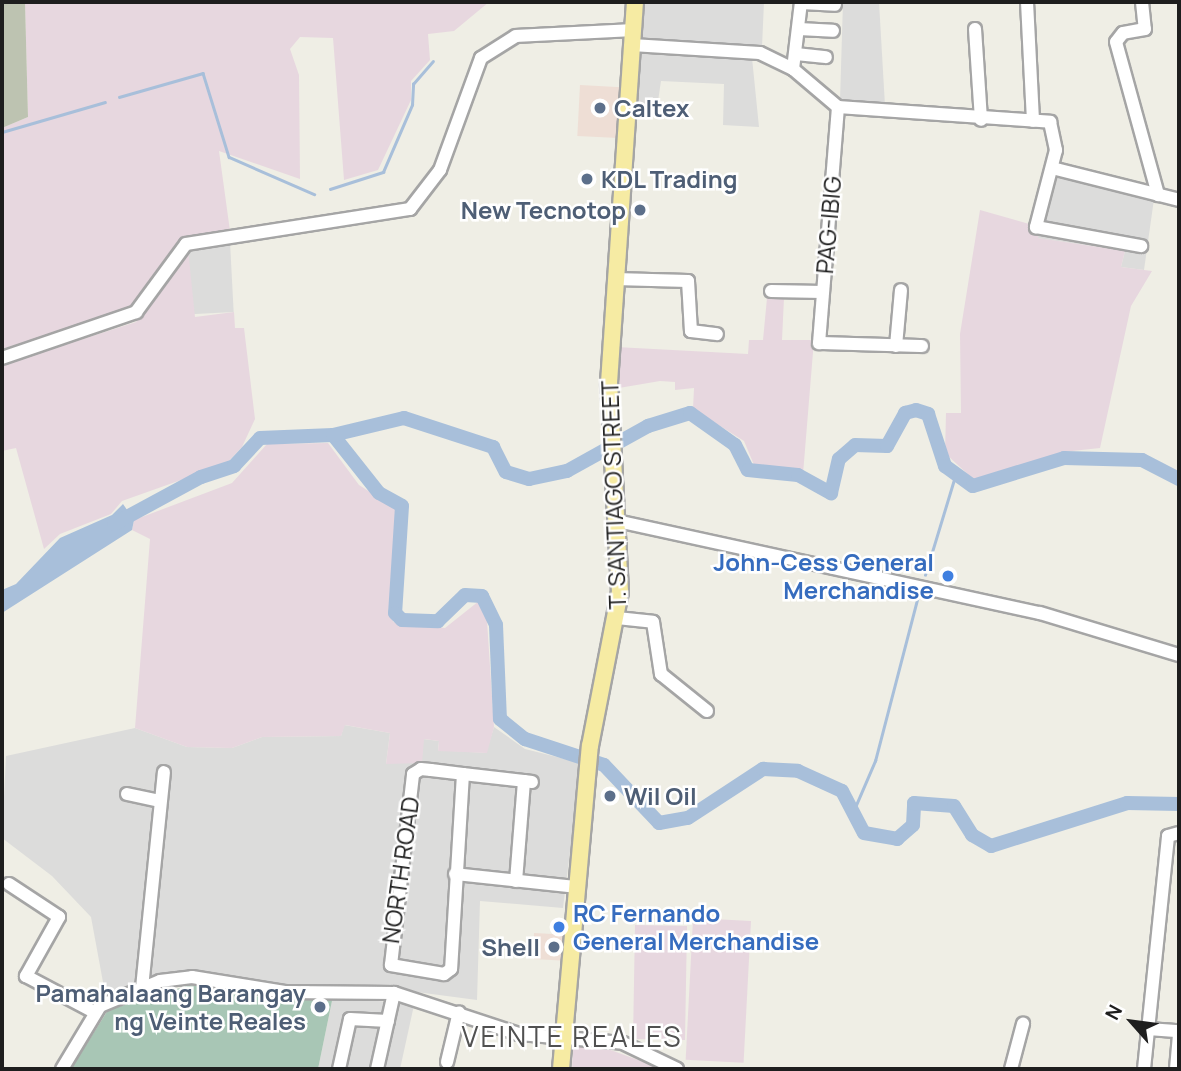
<!DOCTYPE html>
<style>
body{margin:0}
#map{position:relative;width:1181px;height:1071px;overflow:hidden;background:#efeee5;font-family:Manrope,sans-serif}
div>[style]{position:absolute}
.residential>*{inset:0;background:#dcdcdb;transform-origin:0 0}
.commercial>*{inset:0;background:#eeded5;transform-origin:0 0}
.industrial>*{inset:0;background:#e7d7df;transform-origin:0 0}
.construction>*{inset:0;background:#bdc3b1}
.cemetery>*{inset:0;background:#a8c6b5}
.water>*{inset:0;background:#a8bfda}
.stream>*{height:2.5px;margin:-1.25px;padding:0 1.25px;transform-origin:1.25px;border-radius:1.25px;background:#a8bfda}
.river>*{height:14px;margin:-7px;padding:0 7px;transform-origin:7px;border-radius:7px;background:#a8bfda}
.roads{filter:drop-shadow(2px 0 #a5a5a5) drop-shadow(-2px 0 #a5a5a5) drop-shadow(0 2px #a5a5a5) drop-shadow(0 -2px #a5a5a5)}
.minor>*{height:12px;margin:-6px;padding:0 6px;transform-origin:6px;border-radius:6px;background:#fff}
.major>*{height:16px;margin:-8px;padding:0 8px;transform-origin:8px;border-radius:8px;background:#f6eba3}
.dots>*{width:19px;height:19px;translate:-50% -50%;box-sizing:border-box;border:4px solid #fff;border-radius:50%}
span{translate:-50% -50%;white-space:nowrap;text-align:center;line-height:1.15;-webkit-text-stroke:5px #fff;paint-order:stroke}
.service-label{font-size:24px;color:#4e5e75;font-weight:700}
.left{translate:0 -50%;text-align:left}
.right{translate:-100% -50%;text-align:right}
.street-label{font-size:24px;color:#1e1e1e}
.shop-label{font-size:24px;color:#366cbe;font-weight:700}
.quarter-label{font-size:28px;color:#515151;letter-spacing:2px}
.frame{position:absolute;inset:0;border:4px solid #1e1e1e;pointer-events:none}
.north{position:absolute;left:1097px;top:987px;width:70px;height:70px;-webkit-text-stroke:5px #fff;paint-order:stroke;rotate:298deg;font-size:19px;font-weight:700;line-height:28px;text-align:center;color:#1e1e1e}
.north::after{content:'';display:block;margin:auto;width:24px;height:32px;background:#1e1e1e;clip-path:polygon(50% 0,100% 100%,50% 72%,0 100%)}
</style>
<div id="map">
<div class="residential">
<i style="clip-path:polygon(641px 2px,764px 2px,762px 47px,751px 48px,759px 127px,723px 125px,724px 84px,661px 81px,657px 108px,633px 105px)"></i>
<i style="clip-path:polygon(843px 2px,879px 2px,885px 106px,840px 101px)"></i>
<i style="clip-path:polygon(1054px 173px,1154px 199px,1144px 270px,1121px 267px,1125px 251px,1037px 238px)"></i>
<i style="left:230px;top:242px;width:70px;height:43px;rotate:87deg"></i>
<i style="clip-path:polygon(344px 725px,390px 733px,386px 764px,423px 739px,439px 741px,438px 750px,486px 753px,494px 727px,525px 749px,581px 763px,563px 908px,480px 901px,477px 1000px,356px 984px,314px 988px,163px 979px,105px 993px,91px 917px,52px 876px,2px 838px,6px 756px,135px 728px,187px 747px,232px 748px,262px 737px,341px 736px)"></i>
<i style="clip-path:polygon(333px 996px,414px 1005px,400px 1069px,318px 1069px)"></i>
</div>
<div class="commercial">
<i style="left:580px;top:85px;width:41px;height:51px;rotate:3deg"></i>
<i style="left:534px;top:933px;width:33px;height:26px;rotate:3deg"></i>
</div>
<div class="industrial">
<i style="clip-path:polygon(25px 2px,489px 2px,454px 31px,428px 34px,430px 60px,411px 81px,411px 100px,378px 170px,344px 180px,333px 38px,300px 37px,290px 49px,299px 75px,300px 179px,219px 151px,230px 231px,181px 240px,132px 308px,2px 349px,2px 128px,28px 117px)"></i>
<i style="clip-path:polygon(980px 210px,1040px 227px,1038px 238px,1125px 251px,1121px 267px,1152px 271px,1131px 306px,1100px 448px,1063px 452px,974px 480px,945px 453px,946px 413px,961px 413px,960px 334px)"></i>
<i style="clip-path:polygon(188px 249px,195px 317px,234px 312px,235px 328px,244px 328px,255px 419px,242px 447px,226px 464px,122px 501px,111px 514px,60px 534px,44px 549px,16px 448px,2px 451px,2px 365px,136px 322px)"></i>
<i style="clip-path:polygon(767px 298px,784px 298px,782px 340px,814px 340px,803px 474px,757px 472px,744px 441px,693px 409px,694px 388px,675px 390px,675px 382px,660px 381px,613px 389px,616px 347px,748px 354px,749px 340px,763px 340px)"></i>
<i style="clip-path:polygon(328px 443px,359px 485px,395px 508px,393px 622px,445px 628px,479px 601px,487px 621px,494px 727px,487px 753px,438px 751px,439px 741px,424px 739px,422px 763px,386px 764px,390px 733px,345px 725px,341px 736px,262px 737px,232px 748px,187px 747px,135px 728px,150px 539px,132px 530px,134px 520px,232px 483px,267px 444px)"></i>
<i style="left:751px;top:921px;width:142px;height:58px;rotate:93deg"></i>
<i style="left:635px;top:925px;width:52px;height:114px;rotate:1deg"></i>
<i style="clip-path:polygon(573px 1044px,605px 1048px,663px 1069px,572px 1069px)"></i>
</div>
<div class="construction">
<i style="clip-path:polygon(2px 2px,25px 2px,28px 117px,2px 128px)"></i>
</div>
<div class="cemetery">
<i style="clip-path:polygon(190px 985px,261px 997px,333px 996px,318px 1069px,71px 1069px,108px 1010px)"></i>
</div>
<div class="water">
<i style="clip-path:polygon(123px 504px,134px 520px,132px 530px,2px 613px,2px 590px,16px 584px,60px 538px,112px 515px)"></i>
</div>
<div class="stream">
<i style="left:119px;top:97px;width:87px;rotate:-15.9deg"></i>
<i style="left:203px;top:73px;width:88px;rotate:72.8deg"></i>
<i style="left:229px;top:157px;width:93px;rotate:23.5deg"></i>
<i style="left:2px;top:132px;width:107px;rotate:-16.2deg"></i>
<i style="left:330px;top:189px;width:56px;rotate:-17.8deg"></i>
<i style="left:383px;top:172px;width:73px;rotate:-66.6deg"></i>
<i style="left:412px;top:105px;width:21px;rotate:-87deg"></i>
<i style="left:413px;top:84px;width:30px;rotate:-49deg"></i>
<i style="left:925px;top:575px;width:103px;rotate:-73.1deg"></i>
<i style="left:853px;top:812px;width:56px;rotate:-66.7deg"></i>
<i style="left:875px;top:761px;width:171px;rotate:-75.4deg"></i>
</div>
<div class="river">
<i style="left:333px;top:435px;width:74px;rotate:51.6deg"></i>
<i style="left:379px;top:493px;width:26px;rotate:29deg"></i>
<i style="left:402px;top:506px;width:107px;rotate:93.7deg"></i>
<i style="left:395px;top:613px;width:10px;rotate:45deg"></i>
<i style="left:402px;top:620px;width:36px;rotate:2deg"></i>
<i style="left:438px;top:621px;width:37px;rotate:-44deg"></i>
<i style="left:465px;top:595px;width:17px;rotate:3deg"></i>
<i style="left:482px;top:596px;width:32px;rotate:64deg"></i>
<i style="left:496px;top:625px;width:94px;rotate:87.6deg"></i>
<i style="left:500px;top:719px;width:32px;rotate:39deg"></i>
<i style="left:525px;top:739px;width:83px;rotate:18.2deg"></i>
<i style="left:604px;top:765px;width:80px;rotate:46.5deg"></i>
<i style="left:659px;top:823px;width:29px;rotate:-10deg"></i>
<i style="left:688px;top:818px;width:90px;rotate:-33.2deg"></i>
<i style="left:763px;top:769px;width:35px;rotate:3deg"></i>
<i style="left:798px;top:771px;width:48px;rotate:24.4deg"></i>
<i style="left:842px;top:791px;width:47px;rotate:62.4deg"></i>
<i style="left:864px;top:833px;width:34px;rotate:10deg"></i>
<i style="left:897px;top:839px;width:21px;rotate:-41deg"></i>
<i style="left:913px;top:825px;width:22px;rotate:-87deg"></i>
<i style="left:914px;top:803px;width:40px;rotate:4.3deg"></i>
<i style="left:954px;top:806px;width:34px;rotate:58deg"></i>
<i style="left:972px;top:835px;width:22px;rotate:30deg"></i>
<i style="left:991px;top:846px;width:143px;rotate:-17.5deg"></i>
<i style="left:1127px;top:803px;width:52px;rotate:1.1deg"></i>
<i style="left:114px;top:524px;width:99px;rotate:-28.4deg"></i>
<i style="left:201px;top:477px;width:35px;rotate:-18deg"></i>
<i style="left:234px;top:466px;width:38px;rotate:-47deg"></i>
<i style="left:260px;top:438px;width:73px;rotate:-2.4deg"></i>
<i style="left:333px;top:435px;width:73px;rotate:-13.5deg"></i>
<i style="left:404px;top:418px;width:94px;rotate:18deg"></i>
<i style="left:493px;top:447px;width:28px;rotate:63deg"></i>
<i style="left:506px;top:472px;width:24px;rotate:17deg"></i>
<i style="left:529px;top:479px;width:39px;rotate:-12deg"></i>
<i style="left:567px;top:471px;width:93px;rotate:-29.1deg"></i>
<i style="left:648px;top:426px;width:44px;rotate:-17.2deg"></i>
<i style="left:690px;top:413px;width:55px;rotate:35.4deg"></i>
<i style="left:735px;top:445px;width:28px;rotate:63deg"></i>
<i style="left:748px;top:470px;width:50px;rotate:5.7deg"></i>
<i style="left:798px;top:475px;width:38px;rotate:29deg"></i>
<i style="left:831px;top:493px;width:35px;rotate:-77deg"></i>
<i style="left:839px;top:459px;width:21px;rotate:-41deg"></i>
<i style="left:855px;top:445px;width:32px;rotate:2deg"></i>
<i style="left:887px;top:446px;width:38px;rotate:-61deg"></i>
<i style="left:905px;top:413px;width:11px;rotate:-15deg"></i>
<i style="left:916px;top:410px;width:13px;rotate:18deg"></i>
<i style="left:928px;top:414px;width:55px;rotate:71.9deg"></i>
<i style="left:945px;top:466px;width:34px;rotate:36deg"></i>
<i style="left:973px;top:486px;width:95px;rotate:-17.1deg"></i>
<i style="left:1064px;top:458px;width:78px;rotate:1.5deg"></i>
<i style="left:1142px;top:460px;width:42px;rotate:27.2deg"></i>
</div>
<div class="roads">
<div class="minor">
<i style="left:1027px;top:2px;width:119px;rotate:87.1deg"></i>
<i style="left:1142px;top:2px;width:27px;rotate:84deg"></i>
<i style="left:1145px;top:29px;width:22px;rotate:170deg"></i>
<i style="left:1123px;top:33px;width:11px;rotate:128deg"></i>
<i style="left:1116px;top:42px;width:159px;rotate:74.6deg"></i>
<i style="left:801px;top:3px;width:34px;rotate:3deg"></i>
<i style="left:799px;top:29px;width:34px;rotate:3deg"></i>
<i style="left:975px;top:29px;width:91px;rotate:86.2deg"></i>
<i style="left:632px;top:45px;width:128px;rotate:3.6deg"></i>
<i style="left:760px;top:53px;width:37px;rotate:26deg"></i>
<i style="left:793px;top:69px;width:59px;rotate:40.2deg"></i>
<i style="left:838px;top:107px;width:213px;rotate:4deg"></i>
<i style="left:1050px;top:122px;width:29px;rotate:78deg"></i>
<i style="left:1056px;top:150px;width:80px;rotate:104.6deg"></i>
<i style="left:1036px;top:227px;width:107px;rotate:10.3deg"></i>
<i style="left:796px;top:54px;width:30px;rotate:6deg"></i>
<i style="left:793px;top:69px;width:67px;rotate:-83.2deg"></i>
<i style="left:838px;top:107px;width:237px;rotate:94.6deg"></i>
<i style="left:819px;top:343px;width:103px;rotate:1.7deg"></i>
<i style="left:1052px;top:168px;width:131px;rotate:14.1deg"></i>
<i style="left:615px;top:279px;width:73px;rotate:1.6deg"></i>
<i style="left:688px;top:281px;width:50px;rotate:86.6deg"></i>
<i style="left:691px;top:331px;width:26px;rotate:7deg"></i>
<i style="left:771px;top:291px;width:52px;rotate:1.1deg"></i>
<i style="left:896px;top:346px;width:56px;rotate:-84.9deg"></i>
<i style="left:2px;top:358px;width:142px;rotate:-18.9deg"></i>
<i style="left:136px;top:312px;width:84px;rotate:-53.7deg"></i>
<i style="left:186px;top:244px;width:227px;rotate:-8.9deg"></i>
<i style="left:410px;top:209px;width:49px;rotate:-52.4deg"></i>
<i style="left:440px;top:170px;width:119px;rotate:-69.9deg"></i>
<i style="left:481px;top:58px;width:41px;rotate:-32.2deg"></i>
<i style="left:516px;top:36px;width:117px;rotate:-2.9deg"></i>
<i style="left:617px;top:521px;width:433px;rotate:12.3deg"></i>
<i style="left:1040px;top:613px;width:145px;rotate:16.8deg"></i>
<i style="left:617px;top:618px;width:36px;rotate:6deg"></i>
<i style="left:653px;top:622px;width:53px;rotate:81.3deg"></i>
<i style="left:661px;top:674px;width:59px;rotate:38.8deg"></i>
<i style="left:463px;top:774px;width:195px;rotate:93.5deg"></i>
<i style="left:451px;top:969px;width:9px;rotate:144deg"></i>
<i style="left:444px;top:974px;width:54px;rotate:-170.4deg"></i>
<i style="left:391px;top:965px;width:192px;rotate:-83.4deg"></i>
<i style="left:413px;top:774px;width:9px;rotate:-32deg"></i>
<i style="left:421px;top:769px;width:10px;rotate:6deg"></i>
<i style="left:431px;top:770px;width:32px;rotate:7deg"></i>
<i style="left:463px;top:774px;width:61px;rotate:6.5deg"></i>
<i style="left:524px;top:781px;width:8px;rotate:7deg"></i>
<i style="left:127px;top:794px;width:33px;rotate:12deg"></i>
<i style="left:455px;top:874px;width:122px;rotate:6.1deg"></i>
<i style="left:516px;top:881px;width:100px;rotate:-85.4deg"></i>
<i style="left:9px;top:884px;width:60px;rotate:33.4deg"></i>
<i style="left:59px;top:917px;width:68px;rotate:119.2deg"></i>
<i style="left:26px;top:976px;width:77px;rotate:27.9deg"></i>
<i style="left:142px;top:988px;width:217px;rotate:-84.2deg"></i>
<i style="left:1148px;top:1029px;width:31px;rotate:4deg"></i>
<i style="left:447px;top:1062px;width:51px;rotate:-76.5deg"></i>
<i style="left:62px;top:1069px;width:74px;rotate:-58.9deg"></i>
<i style="left:100px;top:1006px;width:65px;rotate:-22.6deg"></i>
<i style="left:160px;top:981px;width:32px;rotate:-7deg"></i>
<i style="left:192px;top:977px;width:94px;rotate:9.2deg"></i>
<i style="left:285px;top:992px;width:109px;rotate:0.5deg"></i>
<i style="left:394px;top:993px;width:132px;rotate:18.2deg"></i>
<i style="left:519px;top:1034px;width:104px;rotate:4.9deg"></i>
<i style="left:623px;top:1043px;width:60px;rotate:25.7deg"></i>
<i style="left:339px;top:1069px;width:51px;rotate:-77.6deg"></i>
<i style="left:350px;top:1019px;width:38px;rotate:3deg"></i>
<i style="left:377px;top:1069px;width:78px;rotate:-77.4deg"></i>
<i style="left:1011px;top:1069px;width:47px;rotate:-75.1deg"></i>
<i style="left:1144px;top:1069px;width:234px;rotate:-84.1deg"></i>
<i style="left:1168px;top:836px;width:11px;rotate:-15deg"></i>
<i style="left:1176px;top:1069px;width:34px;rotate:-85deg"></i>
</div>
<div class="major">
<i style="left:561px;top:1069px;width:324px;rotate:-84.9deg"></i>
<i style="left:590px;top:746px;width:157px;rotate:-79deg"></i>
<i style="left:620px;top:592px;width:209px;rotate:-93deg"></i>
<i style="left:609px;top:383px;width:382px;rotate:-86.1deg"></i>
</div>
</div>
<div class="dots">
<i style="left:600px;top:108px;background:#5c6f8a"></i>
<i style="left:587px;top:179px;background:#5c6f8a"></i>
<i style="left:640px;top:210px;background:#5c6f8a"></i>
<i style="left:948px;top:576px;background:#3f7fe0"></i>
<i style="left:610px;top:796px;background:#5c6f8a"></i>
<i style="left:559px;top:927px;background:#3f7fe0"></i>
<i style="left:554px;top:947px;background:#5c6f8a"></i>
<i style="left:320px;top:1007px;background:#5c6f8a"></i>
</div>
<div class="service-label">
<span class="left" style="left:614px;top:108px">Caltex</span>
<span class="left" style="left:601px;top:179px">KDL Trading</span>
<span class="right" style="left:626px;top:210px">New Tecnotop</span>
<span class="left" style="left:624px;top:796px">Wil Oil</span>
<span class="right" style="left:540px;top:947px">Shell</span>
<span class="right" style="left:306px;top:1007px">Pamahalaang Barangay<br>ng Veinte Reales</span>
</div>
<div class="street-label">
<span style="left:828px;top:225px;rotate:-85deg">PAG-IBIG</span>
<span style="left:613px;top:495px;rotate:-92deg">T. SANTIAGO STREET</span>
<span style="left:400px;top:870px;rotate:-82deg">NORTH ROAD</span>
</div>
<div class="shop-label">
<span class="right" style="left:934px;top:576px">John-Cess General<br>Merchandise</span>
<span class="left" style="left:573px;top:927px">RC Fernando<br>General Merchandise</span>
</div>
<div class="quarter-label">
<span style="left:572px;top:1036px">VEINTE REALES</span>
</div>
<div class="frame"></div>
<div class="north">N</div>
</div>
